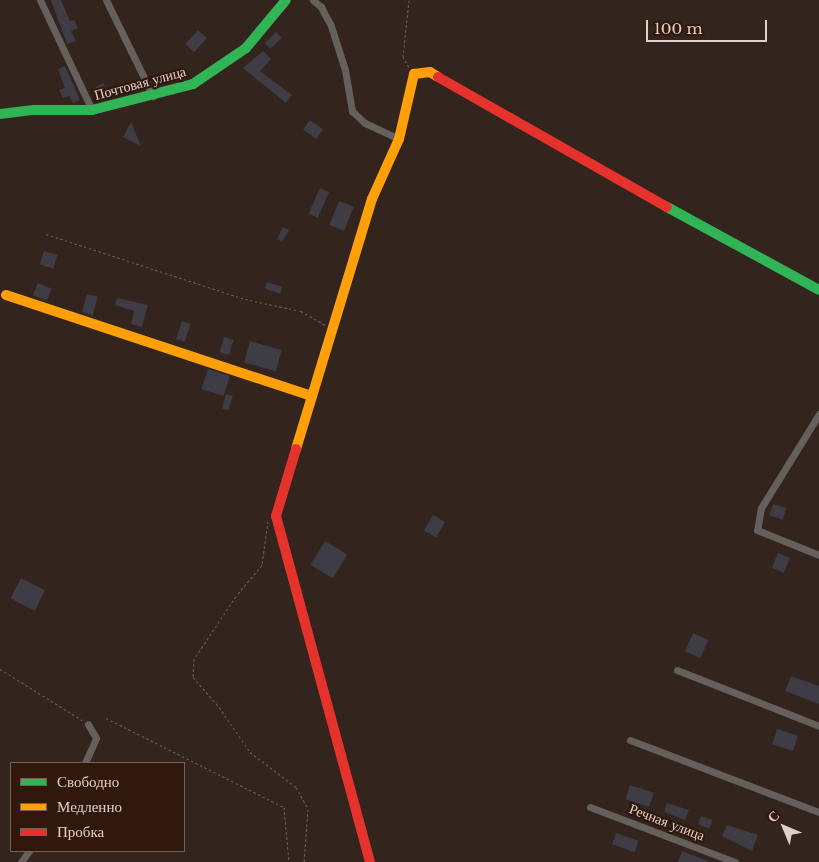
<!DOCTYPE html>
<meta charset="utf-8">
<style>
body{margin:0}
#map{position:relative;width:819px;height:862px;overflow:hidden;background:#33241e;font-family:"Libre Baskerville",serif}
div>[style]{position:absolute}
.building>*{inset:0;background:#3e3c45;transform-origin:0 0}
.path>*{height:1px;margin-top:-0.5px;transform-origin:0;background:repeating-linear-gradient(90deg,#69605e 0 2.5px,transparent 0 5px)}
.street>*{height:7px;margin:-3.5px;padding:0 3.5px;transform-origin:3.5px;border-radius:3.5px;background:#66605c}
.fast>*{height:10px;margin:-5px;padding:0 5px;transform-origin:5px;border-radius:5px;background:#30b455}
.slow>*{height:10px;margin:-5px;padding:0 5px;transform-origin:5px;border-radius:5px;background:#ff9f0a}
.jam>*{height:10px;margin:-5px;padding:0 5px;transform-origin:5px;border-radius:5px;background:#e5322d}
span{translate:-50% -50%;white-space:nowrap;text-align:center;line-height:1.15;-webkit-text-stroke:4.5px #30180d;paint-order:stroke}
.street-label{font-size:14px;color:#e0cfc8}
.legend{position:absolute;left:10px;top:762px;width:175px;height:90px;box-sizing:border-box;background:#30180d;border:1px solid #766158;margin:0;padding:6px 9px;list-style:none;font-size:15px;color:#e0cfc8}
.legend li{display:flex;align-items:center;gap:10px;height:25px}
.legend b{width:25px;border:1px solid #766158}
.north{position:absolute;left:759px;top:802px;width:50px;height:50px;-webkit-text-stroke:4px #30180d;paint-order:stroke;rotate:315deg;font-size:14px;font-weight:700;line-height:20px;text-align:center;color:#e0cfc8}
.north::after{content:'';display:block;margin:auto;width:18px;height:22px;background:#e0cfc8;clip-path:polygon(50% 0,100% 100%,50% 72%,0 100%)}
.scale{position:absolute;left:646px;top:20px;width:121px;height:22px;box-sizing:border-box;border:2px solid #e0cfc8;border-top:0;padding-left:6px;font-size:15px;line-height:18px;white-space:nowrap;color:#e0cfc8;-webkit-text-stroke:4px #30180d;paint-order:stroke}
</style>
<div id="map">
<div class="building">
<i style="clip-path:polygon(51px 0,61px 0,70px 21px,74px 20px,78px 28px,71px 31px,76px 41px,67px 44px)"></i>
<i style="left:198px;top:30px;width:12px;height:19px;rotate:42deg"></i>
<i style="left:276px;top:32px;width:8px;height:16px;rotate:45deg"></i>
<i style="clip-path:polygon(263px 51px,271px 59px,260px 71px,292px 95px,286px 103px,243px 68px)"></i>
<i style="clip-path:polygon(65px 66px,80px 100px,73px 103px,69px 96px,63px 98px,59px 90px,65px 88px,58px 69px)"></i>
<i style="left:103px;top:83px;width:8px;height:13px;rotate:60deg"></i>
<i style="left:310px;top:120px;width:16px;height:12px;rotate:35deg"></i>
<i style="clip-path:polygon(131px 122px,141px 146px,123px 137px)"></i>
<i style="left:320px;top:188px;width:10px;height:28px;rotate:24deg"></i>
<i style="left:339px;top:201px;width:16px;height:26px;rotate:22deg"></i>
<i style="clip-path:polygon(283px 227px,289px 230px,282px 242px,277px 239px)"></i>
<i style="left:44px;top:251px;width:14px;height:14px;rotate:17deg"></i>
<i style="left:267px;top:282px;width:16px;height:7px;rotate:18deg"></i>
<i style="left:38px;top:283px;width:15px;height:13px;rotate:23deg"></i>
<i style="left:87px;top:294px;width:11px;height:19px;rotate:15deg"></i>
<i style="clip-path:polygon(117px 298px,148px 305px,142px 327px,131px 324px,134px 311px,115px 305px)"></i>
<i style="left:182px;top:321px;width:9px;height:19px;rotate:18deg"></i>
<i style="left:224px;top:337px;width:10px;height:16px;rotate:17deg"></i>
<i style="left:250px;top:341px;width:33px;height:22px;rotate:16deg"></i>
<i style="left:208px;top:369px;width:23px;height:21px;rotate:18deg"></i>
<i style="left:226px;top:394px;width:7px;height:15px;rotate:16deg"></i>
<i style="left:773px;top:504px;width:14px;height:12px;rotate:17deg"></i>
<i style="left:433px;top:515px;width:14px;height:18px;rotate:30deg"></i>
<i style="left:325px;top:541px;width:26px;height:28px;rotate:31deg"></i>
<i style="left:778px;top:553px;width:13px;height:16px;rotate:23deg"></i>
<i style="left:21px;top:578px;width:27px;height:23px;rotate:27deg"></i>
<i style="left:693px;top:633px;width:17px;height:20px;rotate:24deg"></i>
<i style="clip-path:polygon(791px 676px,819px 686px,819px 704px,785px 691px)"></i>
<i style="left:777px;top:729px;width:22px;height:16px;rotate:18deg"></i>
<i style="left:630px;top:785px;width:25px;height:15px;rotate:18deg"></i>
<i style="clip-path:polygon(667px 803px,689px 810px,685px 820px,664px 812px)"></i>
<i style="left:701px;top:816px;width:12px;height:9px;rotate:20deg"></i>
<i style="clip-path:polygon(727px 825px,758px 835px,752px 851px,722px 836px)"></i>
<i style="left:616px;top:833px;width:24px;height:12px;rotate:19deg"></i>
<i style="clip-path:polygon(682px 851px,708px 861px,708px 862px,678px 862px)"></i>
</div>
<div class="path">
<i style="left:409px;top:67px;width:12px;rotate:-121deg"></i>
<i style="left:403px;top:57px;width:57px;rotate:-84deg"></i>
<i style="left:46px;top:234px;width:209px;rotate:18.1deg"></i>
<i style="left:245px;top:299px;width:57px;rotate:12.1deg"></i>
<i style="left:301px;top:311px;width:28px;rotate:30deg"></i>
<i style="left:268px;top:521px;width:44px;rotate:97.8deg"></i>
<i style="left:262px;top:565px;width:40px;rotate:130deg"></i>
<i style="left:236px;top:596px;width:76px;rotate:123.7deg"></i>
<i style="left:194px;top:659px;width:18px;rotate:93deg"></i>
<i style="left:193px;top:677px;width:40px;rotate:49deg"></i>
<i style="left:219px;top:707px;width:55px;rotate:55.4deg"></i>
<i style="left:250px;top:752px;width:58px;rotate:37.3deg"></i>
<i style="left:296px;top:787px;width:25px;rotate:61deg"></i>
<i style="left:308px;top:809px;width:53px;rotate:94.3deg"></i>
<i style="left:0;top:669px;width:97px;rotate:31.9deg"></i>
<i style="left:106px;top:718px;width:199px;rotate:26.6deg"></i>
<i style="left:284px;top:807px;width:55px;rotate:84.8deg"></i>
</div>
<div class="street">
<i style="left:40px;top:0;width:122px;rotate:64.7deg"></i>
<i style="left:106px;top:0;width:107px;rotate:63.9deg"></i>
<i style="left:313px;top:0;width:11px;rotate:41deg"></i>
<i style="left:321px;top:7px;width:21px;rotate:62deg"></i>
<i style="left:331px;top:26px;width:46px;rotate:72.3deg"></i>
<i style="left:345px;top:70px;width:42px;rotate:80.3deg"></i>
<i style="left:352px;top:111px;width:18px;rotate:43deg"></i>
<i style="left:365px;top:123px;width:38px;rotate:25deg"></i>
<i style="left:819px;top:414px;width:110px;rotate:121.7deg"></i>
<i style="left:761px;top:508px;width:22px;rotate:100deg"></i>
<i style="left:757px;top:530px;width:67px;rotate:22deg"></i>
<i style="left:677px;top:670px;width:153px;rotate:21.5deg"></i>
<i style="left:630px;top:740px;width:202px;rotate:20.9deg"></i>
<i style="left:85px;top:763px;width:27px;rotate:-66deg"></i>
<i style="left:96px;top:738px;width:16px;rotate:-120deg"></i>
<i style="left:590px;top:807px;width:155px;rotate:20.8deg"></i>
<i style="left:21px;top:862px;width:14px;rotate:-54deg"></i>
</div>
<div class="fast">
<i style="left:0;top:114px;width:34px;rotate:-7deg"></i>
<i style="left:34px;top:110px;width:58px"></i>
<i style="left:92px;top:110px;width:104px;rotate:-14.4deg"></i>
<i style="left:193px;top:84px;width:64px;rotate:-34.2deg"></i>
<i style="left:246px;top:48px;width:62px;rotate:-50.2deg"></i>
<i style="left:667px;top:207px;width:173px;rotate:28.6deg"></i>
</div>
<div class="slow">
<i style="left:6px;top:295px;width:322px;rotate:18.3deg"></i>
<i style="left:296px;top:449px;width:261px;rotate:-73.1deg"></i>
<i style="left:372px;top:199px;width:66px;rotate:-65.8deg"></i>
<i style="left:399px;top:139px;width:67px;rotate:-77deg"></i>
<i style="left:414px;top:74px;width:16px;rotate:-7deg"></i>
<i style="left:430px;top:72px;width:9px;rotate:32deg"></i>
</div>
<div class="jam">
<i style="left:438px;top:77px;width:263px;rotate:29.6deg"></i>
<i style="left:296px;top:449px;width:70px;rotate:106.6deg"></i>
<i style="left:276px;top:516px;width:359px;rotate:74.8deg"></i>
</div>
<div class="street-label">
<span style="left:140px;top:83px;rotate:-15deg">Почтовая улица</span>
<span style="left:667px;top:822px;rotate:21deg">Речная улица</span>
</div>
<ul class="legend">
<li><b style="height:6px;background:#30b455"></b>Свободно</li>
<li><b style="height:6px;background:#ff9f0a"></b>Медленно</li>
<li><b style="height:6px;background:#e5322d"></b>Пробка</li>
</ul>
<div class="north">С</div>
<div class="scale">100 m</div>
</div>
